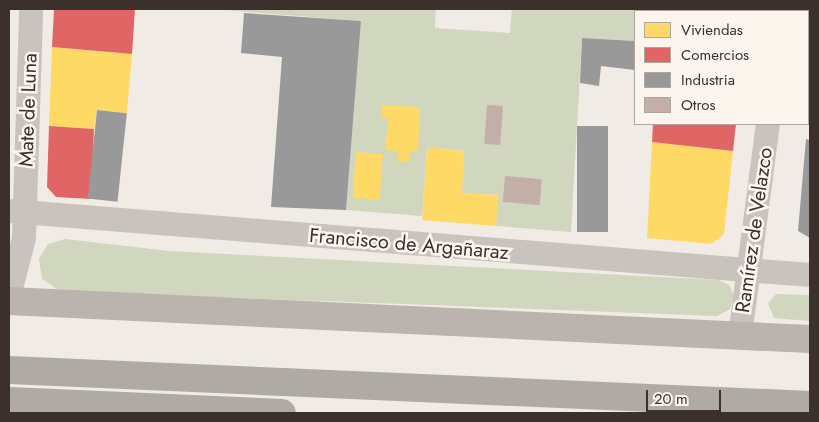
<!DOCTYPE html>
<meta charset="utf-8">
<style>
body{margin:0}
#map{position:relative;width:819px;height:422px;overflow:hidden;background:#f0ebe5;font-family:Jost,sans-serif}
div>[style]{position:absolute}
.green>*{inset:0;background:#d1d6bf}
.homes>*{inset:0;background:#ffd966;transform-origin:0 0}
.shops>*{inset:0;background:#e06666}
.industry>*{inset:0;background:#999;transform-origin:0 0}
.building>*{inset:0;background:#c3afa7;transform-origin:0 0}
.street>*{height:24px;margin:-12px;padding:0 12px;transform-origin:12px;border-radius:12px;background:#c9c3be}
.secondary>*{height:28px;margin:-14px;padding:0 14px;transform-origin:14px;border-radius:14px;background:#bab3ae}
.highway>*{height:28px;margin:-14px;padding:0 14px;transform-origin:14px;border-radius:14px;background:#afaaa4}
span{translate:-50% -50%;white-space:nowrap;text-align:center;line-height:1.15;-webkit-text-stroke:5px #fbf5ee;paint-order:stroke}
.street-label{font-size:20px;color:#3b302b}
.frame{position:absolute;inset:0;border:10px solid #3b302b;pointer-events:none}
.legend{position:absolute;left:634px;top:10px;width:175px;height:115px;box-sizing:border-box;background:#fbf5ee;border:1px solid #aea6a0;margin:0;padding:6px 9px;list-style:none;font-size:15px;color:#3b302b}
.legend li{display:flex;align-items:center;gap:10px;height:25px}
.legend b{width:25px;border:1px solid #aea6a0}
.scale{position:absolute;left:646px;top:390px;width:75px;height:22px;box-sizing:border-box;border:2px solid #3b302b;border-top:0;padding-left:6px;font-size:15px;line-height:18px;white-space:nowrap;color:#3b302b;-webkit-text-stroke:4px #fbf5ee;paint-order:stroke}
</style>
<div id="map">
<div class="green">
<i style="clip-path:polygon(212px 9px,436px 9px,435px 28px,510px 33px,512px 9px,748px 9px,635px 11px,635px 41px,582px 38px,571px 232px,496px 226px,498px 195px,462px 193px,464px 151px,427px 147px,422px 216px,346px 210px,361px 21px)"></i>
<i style="clip-path:polygon(65px 239px,169px 251px,718px 280px,729px 285px,734px 296px,730px 309px,717px 316px,60px 291px,42px 279px,39px 259px,48px 244px)"></i>
<i style="clip-path:polygon(776px 294px,810px 295px,810px 321px,774px 318px,768px 304px)"></i>
</div>
<div class="homes">
<i style="clip-path:polygon(52px 47px,132px 54px,127px 113px,97px 110px,94px 129px,49px 126px)"></i>
<i style="clip-path:polygon(381px 105px,420px 107px,418px 152px,410px 151px,409px 162px,398px 162px,398px 151px,385px 150px,388px 118px,381px 118px)"></i>
<i style="clip-path:polygon(652px 142px,733px 151px,724px 234px,712px 244px,647px 238px)"></i>
<i style="clip-path:polygon(427px 147px,464px 151px,462px 193px,499px 195px,496px 226px,422px 220px)"></i>
<i style="left:356px;top:152px;width:27px;height:46px;rotate:4deg"></i>
</div>
<div class="shops">
<i style="clip-path:polygon(54px 9px,135px 9px,132px 54px,52px 47px)"></i>
<i style="clip-path:polygon(653px 124px,736px 124px,733px 151px,652px 142px)"></i>
<i style="clip-path:polygon(49px 126px,94px 129px,91px 199px,56px 197px,47px 187px)"></i>
</div>
<div class="industry">
<i style="clip-path:polygon(244px 13px,361px 21px,346px 210px,271px 207px,282px 57px,241px 53px)"></i>
<i style="clip-path:polygon(582px 38px,635px 41px,635px 70px,601px 66px,599px 86px,580px 83px)"></i>
<i style="left:97px;top:110px;width:30px;height:89px;rotate:6deg"></i>
<i style="left:577px;top:126px;width:31px;height:106px"></i>
<i style="clip-path:polygon(806px 139px,810px 140px,810px 238px,798px 231px)"></i>
</div>
<div class="building">
<i style="left:487px;top:105px;width:16px;height:39px;rotate:4deg"></i>
<i style="left:505px;top:176px;width:37px;height:26px;rotate:5deg"></i>
</div>
<div class="street">
<i style="left:783px;top:11px;width:2px;rotate:-63deg"></i>
<i style="left:9px;top:211px;width:804px;rotate:4.57deg"></i>
<i style="left:9px;top:296px;width:60px;rotate:-75.5deg"></i>
<i style="left:24px;top:238px;width:229px;rotate:-88.2deg"></i>
<i style="left:740px;top:336px;width:214px;rotate:-82.5deg"></i>
</div>
<div class="secondary">
<i style="left:9px;top:301px;width:802px;rotate:2.72deg"></i>
</div>
<div class="highway">
<i style="left:9px;top:370px;width:802px;rotate:2.5deg"></i>
<i style="left:9px;top:401px;width:273px;rotate:2.5deg"></i>
</div>
<div class="street-label">
<span style="left:28px;top:110px;rotate:-88deg">Mate de Luna</span>
<span style="left:754px;top:230px;rotate:-82deg">Ramírez de Velazco</span>
<span style="left:409px;top:244px;rotate:5deg">Francisco de Argañaraz</span>
</div>
<div class="frame"></div>
<ul class="legend">
<li><b style="height:14px;background:#ffd966"></b>Viviendas</li>
<li><b style="height:14px;background:#e06666"></b>Comercios</li>
<li><b style="height:14px;background:#999"></b>Industria</li>
<li><b style="height:14px;background:#c3afa7"></b>Otros</li>
</ul>
<div class="scale">20 m</div>
</div>
